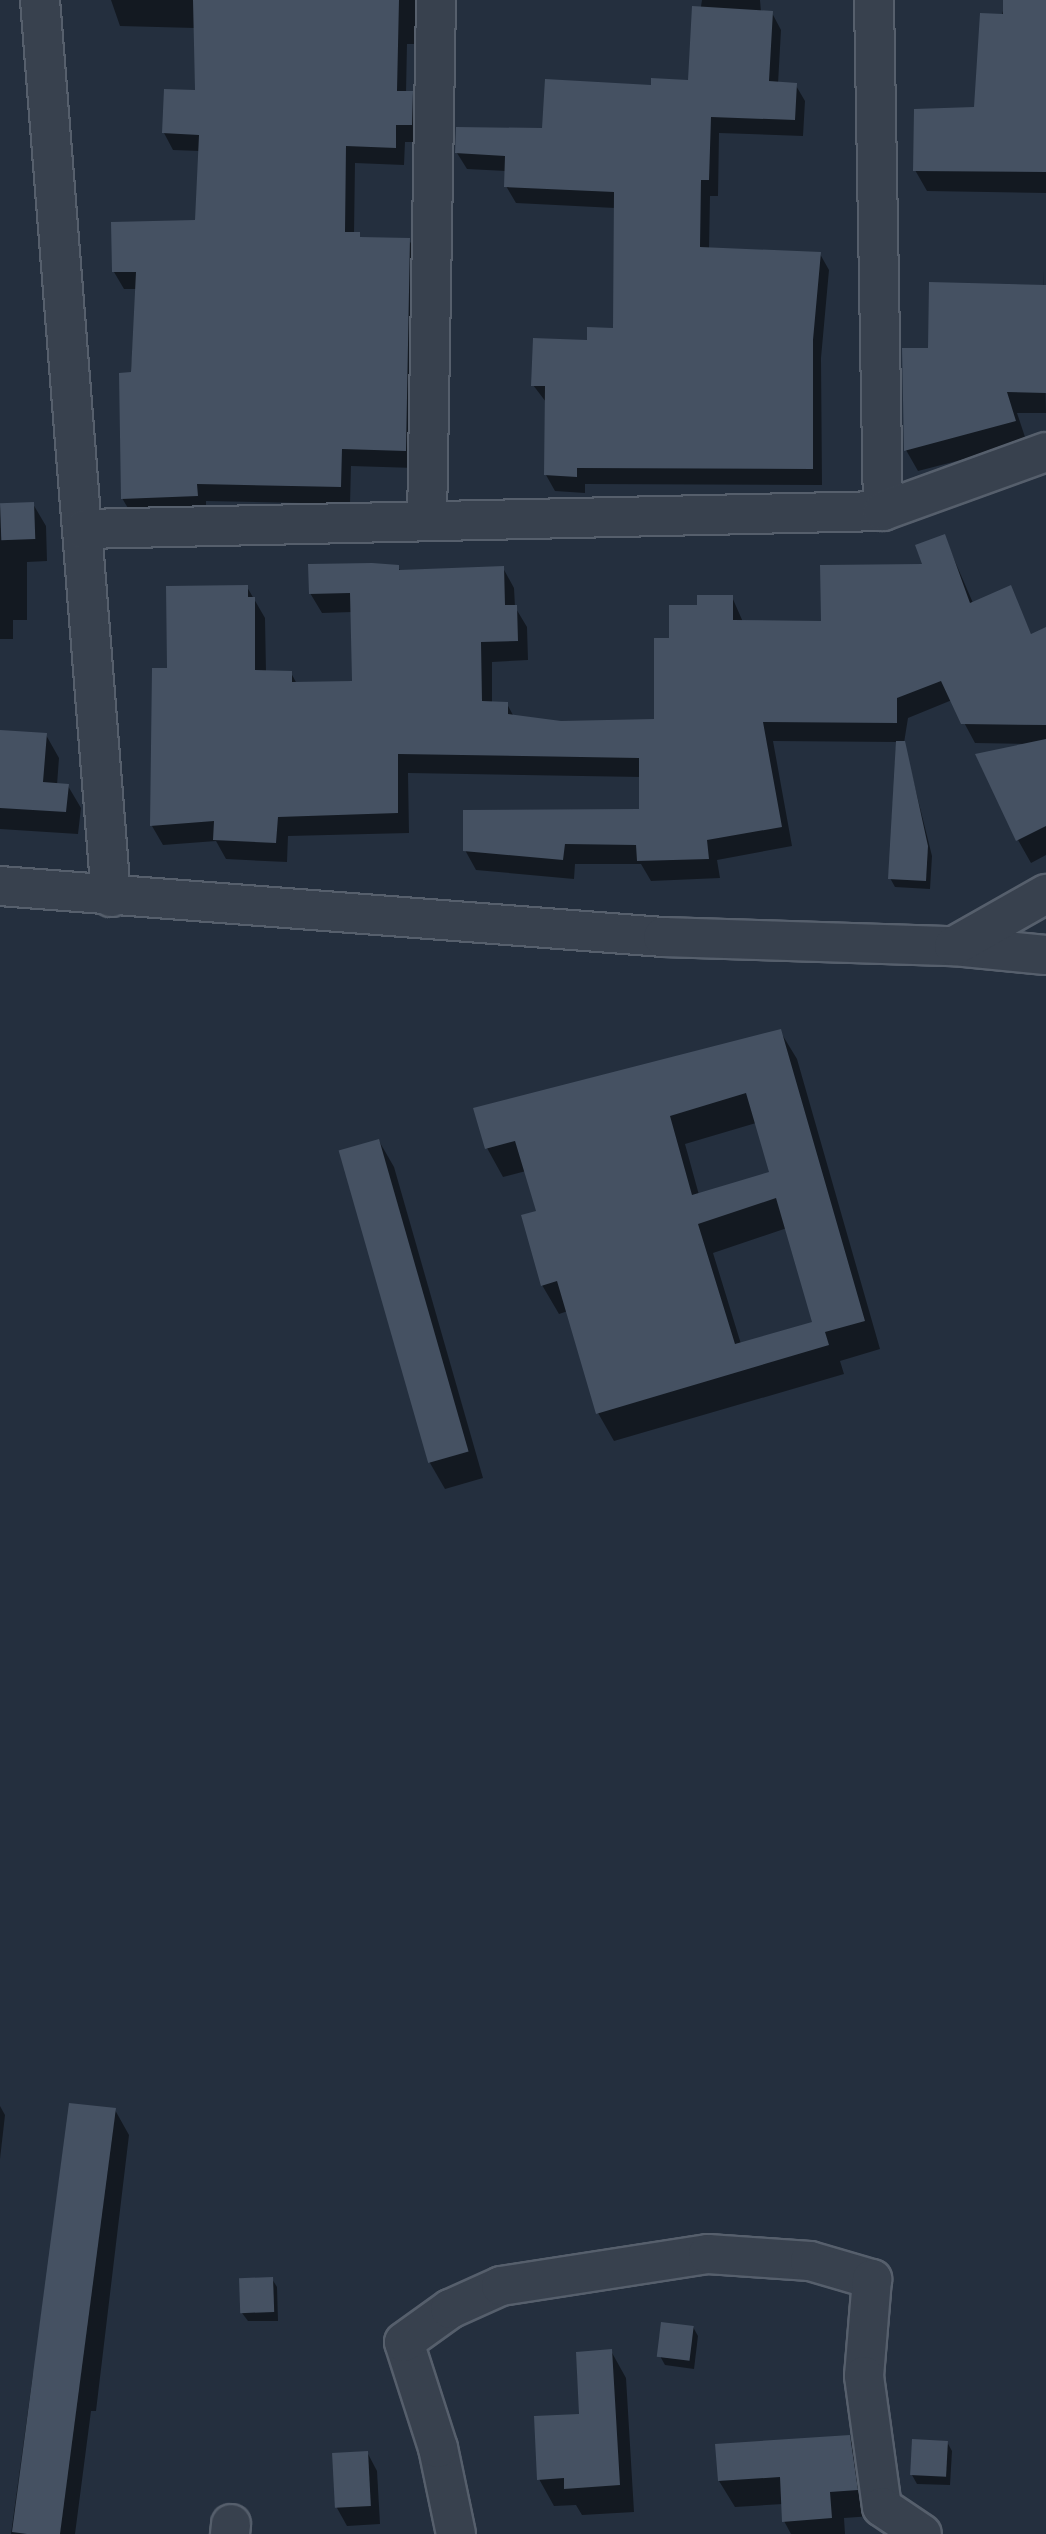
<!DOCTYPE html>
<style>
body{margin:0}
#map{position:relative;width:1046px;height:2534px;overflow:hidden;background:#242f3e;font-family:Signika,sans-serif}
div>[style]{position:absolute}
.shadow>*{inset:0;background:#0007}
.building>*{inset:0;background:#455162;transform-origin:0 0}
.roads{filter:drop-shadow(2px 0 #565f6c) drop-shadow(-2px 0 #565f6c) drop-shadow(0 2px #565f6c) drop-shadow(0 -2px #565f6c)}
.minor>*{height:38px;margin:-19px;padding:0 19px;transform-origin:19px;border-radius:19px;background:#38414e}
span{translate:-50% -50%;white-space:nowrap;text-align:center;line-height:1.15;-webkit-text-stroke:5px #1d2633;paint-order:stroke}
</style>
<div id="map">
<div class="shadow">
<i style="clip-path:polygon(111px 0,432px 0,422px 44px,407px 44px,406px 93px,412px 93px,421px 110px,421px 142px,405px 142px,404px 165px,355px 163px,354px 234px,362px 239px,409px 240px,419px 257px,415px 468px,351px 466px,350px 504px,206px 501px,206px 512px,132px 515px,122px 498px,137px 289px,124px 289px,114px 272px,197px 222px,200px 151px,173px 150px,164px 133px,196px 92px,195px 28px,120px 26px)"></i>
<i style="clip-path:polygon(702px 0,760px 0,761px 12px,772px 13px,781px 30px,778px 84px,795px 84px,805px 101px,803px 136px,719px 133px,718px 196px,710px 196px,709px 250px,820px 254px,829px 270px,821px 358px,822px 485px,585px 484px,585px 493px,555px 491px,546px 475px,546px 402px,533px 385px,589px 342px,615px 329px,615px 208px,516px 203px,506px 186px,506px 171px,467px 169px,457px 153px,544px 130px,652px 87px,689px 82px)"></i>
<i style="clip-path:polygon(1006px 0,1046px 0,1046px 193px,927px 191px,915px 170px,976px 109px)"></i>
<i style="clip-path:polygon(1043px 270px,1046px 413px,1017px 413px,1027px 443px,918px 471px,906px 450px,930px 350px,1043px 287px)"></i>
<i style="clip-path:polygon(33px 504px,46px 526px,47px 561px,27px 562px,27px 620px,13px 620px,13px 639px,0 639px,0 505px)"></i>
<i style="clip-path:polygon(944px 536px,973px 603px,1010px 587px,1046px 668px,1046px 855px,1031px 863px,1018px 840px,1026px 744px,975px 743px,952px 700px,908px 718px,904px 743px,932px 856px,930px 889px,895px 887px,890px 878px,897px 742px,773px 741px,792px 846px,717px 860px,720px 878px,651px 881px,641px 864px,575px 864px,574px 879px,476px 870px,465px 850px,641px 811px,641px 777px,408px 773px,409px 833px,288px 836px,287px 862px,226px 859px,216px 841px,163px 845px,152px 826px,169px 670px,247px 587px,265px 618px,266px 672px,291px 673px,297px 684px,354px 683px,352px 612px,322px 613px,310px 593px,398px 567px,401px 572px,503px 568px,514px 588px,515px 607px,527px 627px,528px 660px,492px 662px,492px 703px,507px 704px,514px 717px,561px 722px,656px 721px,671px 640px,699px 607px,732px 597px,743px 622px,823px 623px,925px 566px)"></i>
<i style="clip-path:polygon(0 732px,46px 735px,59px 758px,57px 785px,68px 786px,81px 808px,78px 834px,0 829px)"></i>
<i style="clip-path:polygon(evenodd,780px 1031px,797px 1059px,880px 1349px,840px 1361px,844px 1374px,614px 1441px,598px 1413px,568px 1311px,559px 1314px,542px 1285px,538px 1212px,526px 1171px,503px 1177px,487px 1148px,780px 1031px,756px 1123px,771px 1173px,699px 1195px,685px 1144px,756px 1123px,780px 1031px,787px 1228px,814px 1323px,741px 1344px,713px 1253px,787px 1228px)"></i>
<i style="clip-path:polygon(379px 1141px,394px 1167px,483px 1478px,445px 1489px,430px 1463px,341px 1151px)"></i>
<i style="clip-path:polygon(0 2106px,5px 2115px,0 2159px)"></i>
<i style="clip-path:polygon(115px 2110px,129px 2135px,96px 2411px,91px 2411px,75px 2534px,11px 2534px,33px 2374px,37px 2374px)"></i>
<i style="clip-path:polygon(272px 2279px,277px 2287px,278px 2321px,248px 2321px,242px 2313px)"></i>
<i style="clip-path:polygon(693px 2327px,698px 2336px,694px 2369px,665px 2365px,660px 2356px)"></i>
<i style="clip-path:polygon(611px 2351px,626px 2378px,634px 2512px,582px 2515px,576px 2505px,554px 2506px,539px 2479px,581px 2416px)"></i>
<i style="clip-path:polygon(849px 2436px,864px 2463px,872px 2516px,844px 2518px,845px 2534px,791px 2534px,784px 2521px,783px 2504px,735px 2507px,719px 2481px)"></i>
<i style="clip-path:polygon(947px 2442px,952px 2451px,950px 2485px,917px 2484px,912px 2475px)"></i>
<i style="clip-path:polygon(367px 2452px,377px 2471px,380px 2524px,347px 2526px,337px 2508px)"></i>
</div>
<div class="building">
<i style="clip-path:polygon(193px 0,399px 0,397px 91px,413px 91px,412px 125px,396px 125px,396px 148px,346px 146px,345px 232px,360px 232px,360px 237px,410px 238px,406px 451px,342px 449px,341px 487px,197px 484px,198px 496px,121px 499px,119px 373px,131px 372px,136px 272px,112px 272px,111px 222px,195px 220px,199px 135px,162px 133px,164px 89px,195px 90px)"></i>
<i style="clip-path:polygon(1003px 0,1046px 0,1046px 172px,913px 171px,914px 109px,974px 107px,980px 13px,1003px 14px)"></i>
<i style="clip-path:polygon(692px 6px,773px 11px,769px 81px,797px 83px,795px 120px,711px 117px,709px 180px,701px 180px,700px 247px,821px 252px,813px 340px,813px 469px,577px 468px,577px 477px,544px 475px,545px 386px,531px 386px,533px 338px,587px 340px,587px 327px,613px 328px,614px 192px,504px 187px,505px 156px,455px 153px,456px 127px,542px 128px,545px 79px,651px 85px,651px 78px,688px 80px)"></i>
<i style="clip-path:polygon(929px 282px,1046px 285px,1046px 393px,1007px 392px,1016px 421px,904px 451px,902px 348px,928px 348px)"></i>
<i style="left:34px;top:502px;width:37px;height:34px;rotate:88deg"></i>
<i style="clip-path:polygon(945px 534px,970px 603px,1011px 585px,1031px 634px,1046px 627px,1046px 725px,961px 724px,941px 681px,897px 698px,897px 723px,763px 722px,782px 827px,707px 840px,709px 859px,637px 861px,636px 845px,565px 844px,563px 860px,463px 851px,463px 810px,639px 809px,639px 758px,398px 754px,398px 813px,278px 817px,276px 843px,213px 840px,214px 821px,150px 826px,152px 668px,167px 668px,166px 586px,248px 585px,248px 597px,255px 597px,255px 670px,292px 671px,292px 682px,352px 681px,350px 593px,309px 594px,308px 564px,372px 563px,399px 565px,399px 570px,504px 566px,505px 605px,517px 605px,518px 641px,481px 642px,482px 701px,508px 702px,508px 714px,561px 721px,654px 719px,654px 638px,669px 638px,669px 605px,697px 605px,697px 595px,733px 595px,733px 620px,821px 621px,820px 565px,922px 564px,915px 545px)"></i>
<i style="clip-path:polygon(0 730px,47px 733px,43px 782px,69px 784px,66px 812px,0 808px)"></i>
<i style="clip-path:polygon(1046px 739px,1046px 826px,1016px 841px,975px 754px)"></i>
<i style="clip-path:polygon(896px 741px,905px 741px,928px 846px,926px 881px,888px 879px)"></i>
<i style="clip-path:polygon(evenodd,781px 1029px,865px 1321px,825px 1332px,829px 1345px,596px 1414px,557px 1281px,541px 1286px,521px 1215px,536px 1211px,515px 1141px,485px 1149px,473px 1108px,781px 1029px,746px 1093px,769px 1172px,692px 1195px,670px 1116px,746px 1093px,781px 1029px,776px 1198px,812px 1322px,735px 1344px,698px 1224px,776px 1198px)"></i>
<i style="left:379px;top:1139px;width:325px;height:42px;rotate:74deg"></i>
<i style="clip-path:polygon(69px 2103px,116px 2108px,60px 2534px,27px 2534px,12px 2532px)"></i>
<i style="left:273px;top:2277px;width:35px;height:34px;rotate:88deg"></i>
<i style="left:661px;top:2322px;width:33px;height:35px;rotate:7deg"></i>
<i style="clip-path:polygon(612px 2349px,620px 2485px,564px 2489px,564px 2478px,537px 2480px,534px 2416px,579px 2414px,576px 2352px)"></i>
<i style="clip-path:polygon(850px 2435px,858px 2490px,830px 2492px,832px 2518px,782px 2522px,780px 2477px,718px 2481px,715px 2444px)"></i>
<i style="left:912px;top:2439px;width:36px;height:36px;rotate:3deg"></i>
<i style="left:368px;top:2451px;width:55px;height:36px;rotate:87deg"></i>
</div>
<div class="roads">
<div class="minor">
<i style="left:40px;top:0;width:900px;rotate:85.47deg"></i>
<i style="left:874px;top:0;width:511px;rotate:88.99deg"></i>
<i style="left:427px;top:521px;width:521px;rotate:-89.01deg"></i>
<i style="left:84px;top:529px;width:799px;rotate:-1.29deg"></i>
<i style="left:883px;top:511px;width:173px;rotate:-19.9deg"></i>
<i style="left:0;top:886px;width:665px;rotate:4.4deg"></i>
<i style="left:663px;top:937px;width:291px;rotate:1.8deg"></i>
<i style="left:954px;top:946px;width:92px;rotate:5.6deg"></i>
<i style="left:954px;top:946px;width:106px;rotate:-29.5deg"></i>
<i style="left:230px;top:2534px;width:10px;rotate:-84deg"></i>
<i style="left:456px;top:2534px;width:88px;rotate:-101.8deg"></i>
<i style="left:438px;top:2448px;width:111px;rotate:-107.8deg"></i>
<i style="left:404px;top:2342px;width:57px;rotate:-35.7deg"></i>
<i style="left:450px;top:2309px;width:56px;rotate:-24.3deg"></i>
<i style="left:501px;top:2286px;width:209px;rotate:-8.8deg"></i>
<i style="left:708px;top:2254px;width:102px;rotate:3.9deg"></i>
<i style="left:810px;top:2261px;width:65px;rotate:16.2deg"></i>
<i style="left:872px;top:2279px;width:97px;rotate:94.7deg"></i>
<i style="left:864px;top:2376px;width:132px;rotate:82.2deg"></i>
<i style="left:882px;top:2507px;width:48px;rotate:34deg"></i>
</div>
</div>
</div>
